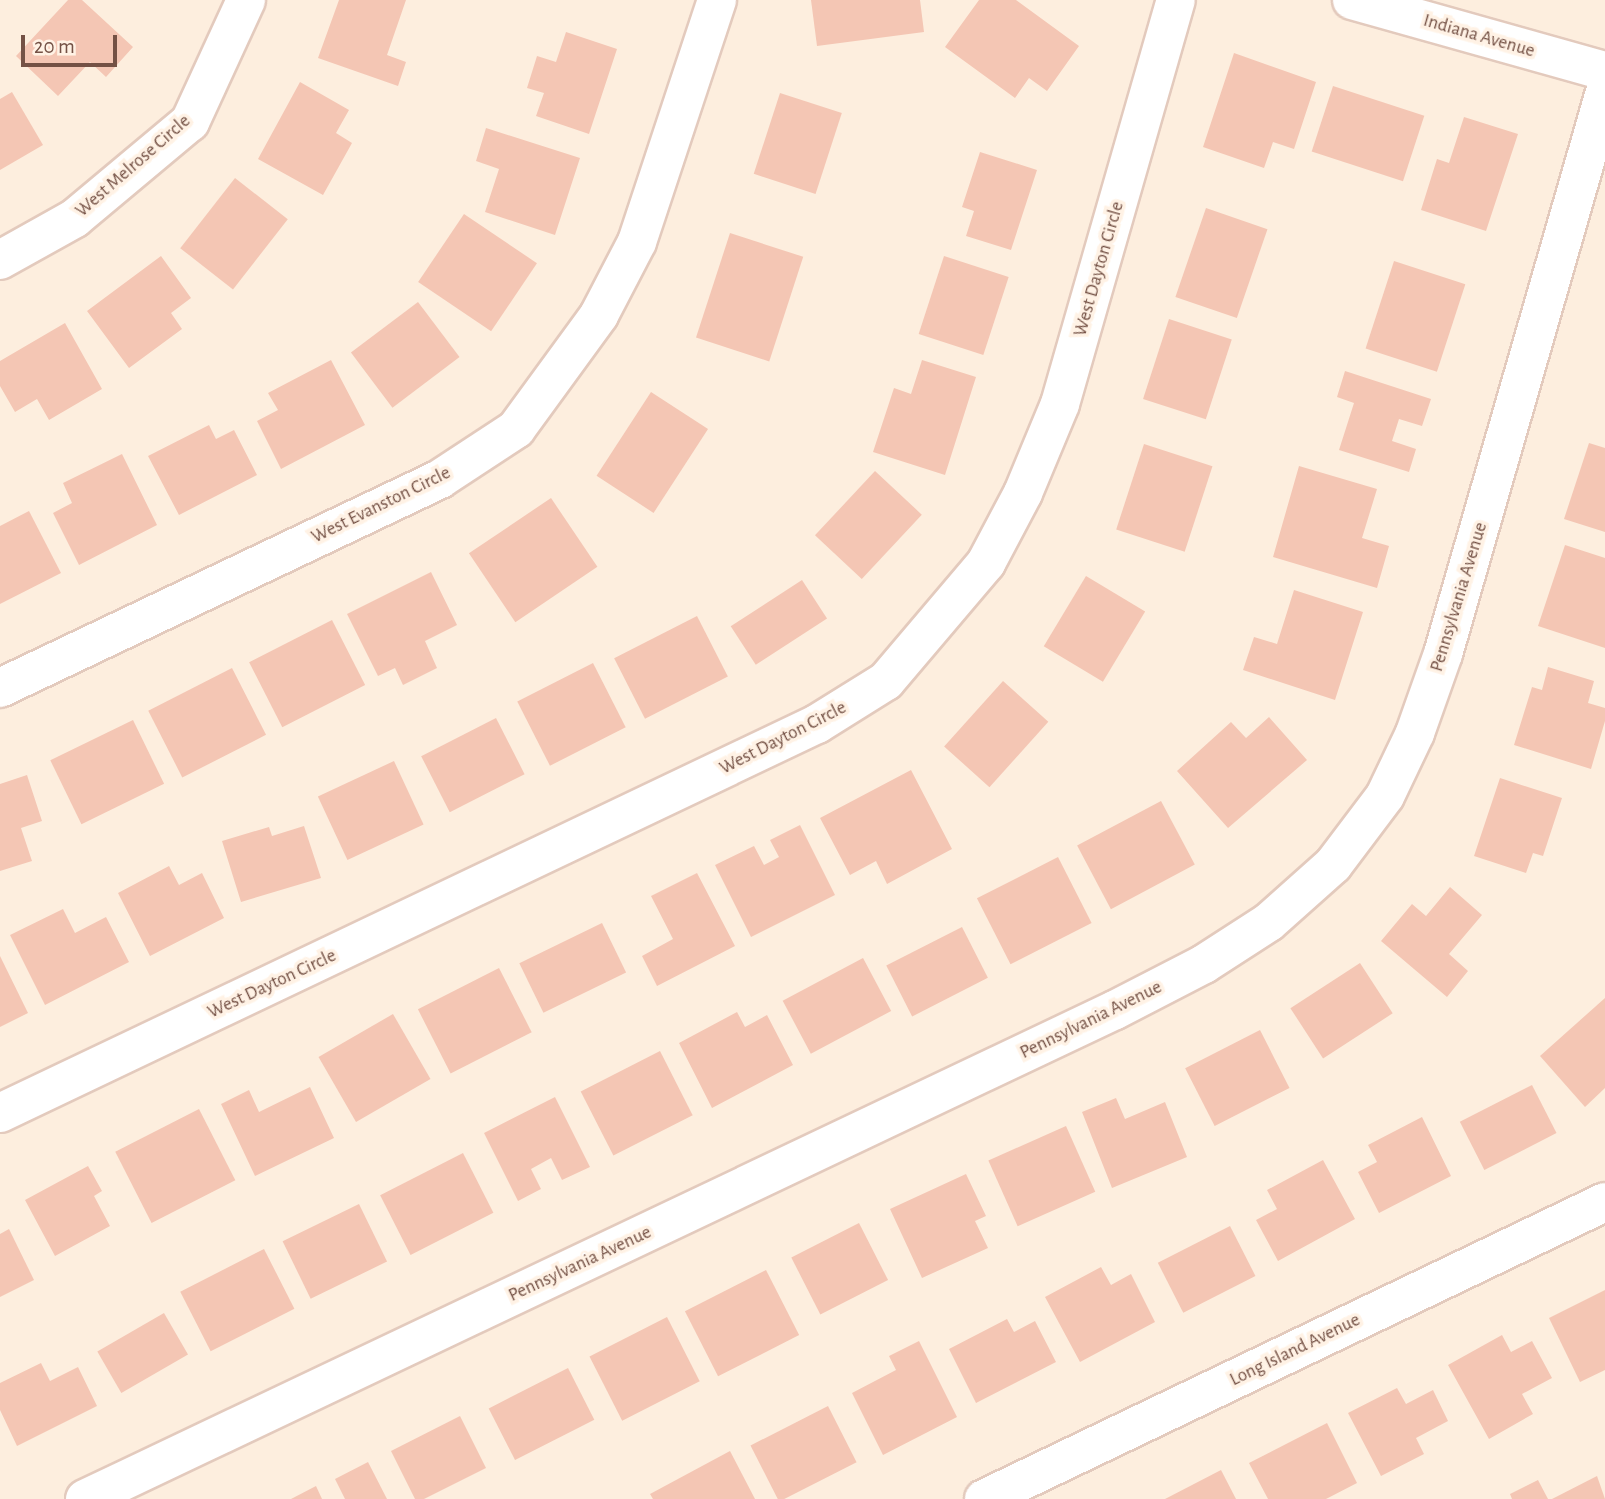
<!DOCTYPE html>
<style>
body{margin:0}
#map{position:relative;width:1605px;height:1499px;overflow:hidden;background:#fdeede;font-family:"Alegreya Sans",sans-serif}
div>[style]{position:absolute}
.building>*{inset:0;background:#f4c6b4;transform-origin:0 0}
.roads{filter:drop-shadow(2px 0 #e3cabd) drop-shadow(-2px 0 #e3cabd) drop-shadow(0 2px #e3cabd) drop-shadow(0 -2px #e3cabd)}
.minor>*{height:38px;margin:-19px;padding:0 19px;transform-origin:19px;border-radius:19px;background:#fff}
span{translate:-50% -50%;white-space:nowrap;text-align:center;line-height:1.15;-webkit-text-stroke:7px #fff2e5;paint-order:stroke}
.street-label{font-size:19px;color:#745145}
.scale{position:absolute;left:21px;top:35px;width:96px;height:32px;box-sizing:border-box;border:4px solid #745145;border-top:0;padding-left:9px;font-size:21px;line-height:24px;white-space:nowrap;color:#745145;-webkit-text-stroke:5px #fff2e5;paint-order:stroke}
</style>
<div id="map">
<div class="building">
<i style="clip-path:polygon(68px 0,82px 0,133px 47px,106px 77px,90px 62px,58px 96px,16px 56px)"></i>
<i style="clip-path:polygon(339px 0,406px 0,387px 55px,406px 62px,398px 86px,318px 58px)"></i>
<i style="clip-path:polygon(811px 0,920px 0,924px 32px,817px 46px)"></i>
<i style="clip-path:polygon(979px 0,1016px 0,1079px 46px,1047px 91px,1029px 78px,1015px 98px,945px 47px)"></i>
<i style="clip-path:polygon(566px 32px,617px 49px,589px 134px,536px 116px,544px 93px,527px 88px,537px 56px,556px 62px)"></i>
<i style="clip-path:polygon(1234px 53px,1316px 82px,1294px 149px,1273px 142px,1264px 168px,1203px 147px)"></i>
<i style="clip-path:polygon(300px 82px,349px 110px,336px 133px,352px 143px,323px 195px,258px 159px)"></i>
<i style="left:1333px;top:86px;width:96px;height:69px;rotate:18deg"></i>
<i style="clip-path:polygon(12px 92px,43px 145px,0 170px,0 99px)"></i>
<i style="left:780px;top:93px;width:65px;height:85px;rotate:18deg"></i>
<i style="clip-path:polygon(1464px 117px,1518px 134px,1486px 231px,1421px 210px,1437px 159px,1449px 163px)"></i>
<i style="clip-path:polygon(486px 128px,580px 158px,555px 235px,485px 212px,499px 169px,476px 161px)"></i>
<i style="clip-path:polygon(980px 152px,1037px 170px,1011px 250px,966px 236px,974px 211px,962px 207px)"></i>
<i style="left:235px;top:178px;width:67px;height:89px;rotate:38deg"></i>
<i style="left:1206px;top:208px;width:65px;height:94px;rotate:19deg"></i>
<i style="left:464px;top:214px;width:88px;height:82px;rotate:34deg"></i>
<i style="left:730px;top:233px;width:77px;height:110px;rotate:18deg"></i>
<i style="clip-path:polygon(161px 256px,191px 298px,171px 313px,182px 329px,129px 368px,87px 311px)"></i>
<i style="left:944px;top:256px;width:68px;height:82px;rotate:18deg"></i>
<i style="left:1394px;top:261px;width:75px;height:92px;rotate:18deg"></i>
<i style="left:418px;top:302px;width:69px;height:84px;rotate:53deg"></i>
<i style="left:1169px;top:319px;width:66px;height:84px;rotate:18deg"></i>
<i style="clip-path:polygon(65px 323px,102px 389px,49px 420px,37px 399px,15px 412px,0 386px,0 361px)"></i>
<i style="clip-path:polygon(331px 360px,365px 425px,281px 469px,257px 421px,278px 410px,268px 393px)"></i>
<i style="clip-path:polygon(922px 360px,976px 377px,945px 475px,873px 452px,894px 388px,911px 394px)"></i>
<i style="clip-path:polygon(1345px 371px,1431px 399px,1422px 426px,1399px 419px,1392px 441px,1416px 449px,1409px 472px,1339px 450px,1354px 403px,1337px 397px)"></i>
<i style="left:651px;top:392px;width:68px;height:100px;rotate:33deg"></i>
<i style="clip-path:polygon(209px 425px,216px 439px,234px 430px,257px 475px,179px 515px,148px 456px)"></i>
<i style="clip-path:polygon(1589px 443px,1605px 448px,1605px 532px,1564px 519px)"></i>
<i style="left:1144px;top:444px;width:72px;height:90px;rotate:18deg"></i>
<i style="clip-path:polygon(122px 454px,157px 525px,79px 565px,53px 513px,72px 503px,63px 483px)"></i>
<i style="clip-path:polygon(1299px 466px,1377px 489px,1362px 538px,1389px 546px,1377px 588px,1273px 557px)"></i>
<i style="left:875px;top:471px;width:64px;height:88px;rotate:43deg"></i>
<i style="left:551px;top:498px;width:83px;height:99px;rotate:56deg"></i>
<i style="clip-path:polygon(29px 511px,61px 573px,0 604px,0 526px)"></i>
<i style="clip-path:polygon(1565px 545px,1605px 558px,1605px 648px,1538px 626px)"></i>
<i style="clip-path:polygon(431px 572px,457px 625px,425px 641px,437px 668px,403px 685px,395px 668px,378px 676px,347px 614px)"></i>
<i style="left:1086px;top:576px;width:69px;height:82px;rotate:31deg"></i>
<i style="left:802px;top:580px;width:46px;height:85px;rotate:57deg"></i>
<i style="clip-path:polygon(1294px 590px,1363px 612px,1335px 700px,1243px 670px,1254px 637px,1277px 644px)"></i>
<i style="left:697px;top:616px;width:68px;height:93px;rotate:63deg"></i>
<i style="left:332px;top:620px;width:73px;height:93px;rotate:63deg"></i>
<i style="left:593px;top:663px;width:72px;height:85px;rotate:63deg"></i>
<i style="clip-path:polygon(1548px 667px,1594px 681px,1588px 703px,1605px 708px,1605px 721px,1591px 769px,1514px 745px,1532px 687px,1542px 690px)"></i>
<i style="left:232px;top:668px;width:75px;height:94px;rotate:63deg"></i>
<i style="left:1003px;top:681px;width:61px;height:88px;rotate:42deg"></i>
<i style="clip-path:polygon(1269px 717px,1307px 760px,1228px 828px,1177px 771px,1231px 722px,1246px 738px)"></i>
<i style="left:496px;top:718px;width:63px;height:84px;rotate:63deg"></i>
<i style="left:133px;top:720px;width:71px;height:92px;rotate:64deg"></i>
<i style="left:394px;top:761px;width:70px;height:84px;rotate:65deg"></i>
<i style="clip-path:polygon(911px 770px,952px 849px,887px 884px,876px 861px,850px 875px,820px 818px)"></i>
<i style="clip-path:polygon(27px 775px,42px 821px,21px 828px,32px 861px,0 871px,0 784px)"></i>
<i style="clip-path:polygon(1500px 778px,1562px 798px,1543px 856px,1533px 853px,1526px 873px,1474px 856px)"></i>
<i style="left:1161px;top:801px;width:72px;height:95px;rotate:62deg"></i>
<i style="clip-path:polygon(800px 825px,835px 895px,751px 937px,715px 865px,754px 846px,764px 865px,779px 857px,770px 840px)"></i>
<i style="clip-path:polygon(304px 826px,321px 878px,241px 902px,222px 841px,269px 827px,272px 836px)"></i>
<i style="left:1058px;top:857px;width:74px;height:91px;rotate:63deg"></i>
<i style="clip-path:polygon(169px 866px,179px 885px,202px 873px,224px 918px,150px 956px,118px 893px)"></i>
<i style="clip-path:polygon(697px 873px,735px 946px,657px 986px,642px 956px,673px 939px,651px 896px)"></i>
<i style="clip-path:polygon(1450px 887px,1482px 915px,1449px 954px,1468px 971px,1447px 997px,1381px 941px,1412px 904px,1426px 916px)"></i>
<i style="clip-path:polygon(63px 909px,75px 933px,106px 917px,129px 962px,45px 1005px,10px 935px)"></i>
<i style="left:602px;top:923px;width:55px;height:92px;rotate:64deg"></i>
<i style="left:962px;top:927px;width:57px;height:85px;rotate:63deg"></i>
<i style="clip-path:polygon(0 956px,28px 1013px,0 1027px)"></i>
<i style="left:863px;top:958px;width:60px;height:91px;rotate:62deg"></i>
<i style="left:1360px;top:963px;width:60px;height:83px;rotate:57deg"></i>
<i style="left:499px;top:968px;width:72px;height:91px;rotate:63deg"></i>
<i style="clip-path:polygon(1605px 998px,1605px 1088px,1585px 1107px,1540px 1056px)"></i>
<i style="clip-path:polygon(737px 1012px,745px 1027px,767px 1015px,793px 1065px,712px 1108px,679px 1043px)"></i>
<i style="left:393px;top:1014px;width:75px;height:86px;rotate:60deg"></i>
<i style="left:1260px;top:1030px;width:65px;height:84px;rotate:63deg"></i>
<i style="left:660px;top:1051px;width:72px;height:89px;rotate:63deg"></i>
<i style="left:1532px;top:1085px;width:54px;height:81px;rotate:63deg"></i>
<i style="clip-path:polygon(310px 1087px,334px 1138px,255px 1176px,221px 1104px,249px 1090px,259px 1112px)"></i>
<i style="clip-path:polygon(555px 1097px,590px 1167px,562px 1180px,551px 1158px,531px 1169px,541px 1189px,518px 1201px,484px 1133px)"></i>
<i style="clip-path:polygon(1116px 1098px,1125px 1119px,1165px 1102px,1187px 1157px,1112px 1188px,1082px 1112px)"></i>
<i style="left:199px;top:1109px;width:80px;height:94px;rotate:63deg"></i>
<i style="clip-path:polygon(1422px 1117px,1451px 1176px,1379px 1213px,1358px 1172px,1377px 1162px,1368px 1145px)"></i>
<i style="left:1066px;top:1126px;width:72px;height:85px;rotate:66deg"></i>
<i style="left:463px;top:1153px;width:67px;height:93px;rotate:63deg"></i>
<i style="clip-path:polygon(1323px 1160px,1355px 1219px,1278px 1261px,1256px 1220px,1277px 1209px,1267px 1190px)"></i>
<i style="clip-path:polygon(88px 1166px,102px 1191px,94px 1196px,110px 1226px,55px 1256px,25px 1200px)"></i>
<i style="clip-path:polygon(966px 1174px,986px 1216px,975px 1221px,988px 1248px,922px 1278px,890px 1209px)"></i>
<i style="left:359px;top:1204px;width:64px;height:85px;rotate:64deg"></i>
<i style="left:859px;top:1223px;width:64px;height:76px;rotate:63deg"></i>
<i style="left:1230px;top:1226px;width:56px;height:81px;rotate:63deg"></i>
<i style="clip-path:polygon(9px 1229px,34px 1280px,0 1297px,0 1234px)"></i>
<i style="left:264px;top:1249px;width:67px;height:94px;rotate:63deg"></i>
<i style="clip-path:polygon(1101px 1267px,1111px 1285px,1131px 1274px,1155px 1322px,1080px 1362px,1045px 1297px)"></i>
<i style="left:766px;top:1270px;width:73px;height:91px;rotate:63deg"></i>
<i style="clip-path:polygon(1605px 1290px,1605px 1370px,1580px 1382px,1549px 1318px)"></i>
<i style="left:164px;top:1313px;width:48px;height:77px;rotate:60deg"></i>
<i style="left:667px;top:1317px;width:72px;height:87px;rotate:63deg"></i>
<i style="clip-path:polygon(1007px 1319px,1014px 1332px,1035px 1321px,1056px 1362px,976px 1403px,949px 1349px)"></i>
<i style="clip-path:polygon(1502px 1335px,1511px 1352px,1532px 1341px,1552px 1378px,1522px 1394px,1533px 1414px,1489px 1439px,1448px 1365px)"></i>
<i style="clip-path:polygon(919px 1341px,957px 1417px,883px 1455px,852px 1393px,896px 1370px,889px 1356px)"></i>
<i style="clip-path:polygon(41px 1363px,50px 1381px,78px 1367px,97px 1406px,17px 1446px,0 1410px,0 1383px)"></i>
<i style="left:568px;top:1368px;width:58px;height:89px;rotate:63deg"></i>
<i style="clip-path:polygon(1397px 1388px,1406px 1404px,1433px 1390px,1448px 1421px,1416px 1438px,1424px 1454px,1381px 1476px,1348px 1413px)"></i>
<i style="left:828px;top:1406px;width:63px;height:87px;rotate:63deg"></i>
<i style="clip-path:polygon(460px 1416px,486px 1468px,424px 1499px,415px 1499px,391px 1451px)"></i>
<i style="clip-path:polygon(1327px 1423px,1357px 1483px,1326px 1499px,1268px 1499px,1249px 1463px)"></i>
<i style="clip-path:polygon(730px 1451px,755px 1499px,653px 1499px,650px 1494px)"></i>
<i style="clip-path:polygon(368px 1462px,387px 1499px,345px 1499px,335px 1479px)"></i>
<i style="clip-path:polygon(1221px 1470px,1236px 1499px,1165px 1499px)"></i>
<i style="clip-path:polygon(1597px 1476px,1605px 1499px,1552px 1499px)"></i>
<i style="clip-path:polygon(1538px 1480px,1548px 1499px,1512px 1499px,1510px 1494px)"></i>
<i style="clip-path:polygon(316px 1486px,322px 1499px,291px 1499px)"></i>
</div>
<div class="roads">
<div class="minor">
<i style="left:1352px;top:0;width:263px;rotate:15.7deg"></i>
<i style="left:0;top:260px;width:86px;rotate:-29.2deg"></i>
<i style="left:75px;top:218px;width:150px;rotate:-39.9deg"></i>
<i style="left:190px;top:122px;width:134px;rotate:-65.3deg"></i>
<i style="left:0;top:688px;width:487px;rotate:-25.4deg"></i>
<i style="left:440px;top:479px;width:91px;rotate:-33.3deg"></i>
<i style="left:516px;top:429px;width:141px;rotate:-53.9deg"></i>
<i style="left:599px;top:315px;width:82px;rotate:-62.5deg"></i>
<i style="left:637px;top:242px;width:255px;rotate:-71.7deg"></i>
<i style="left:0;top:1113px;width:905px;rotate:-25.46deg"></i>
<i style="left:817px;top:724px;width:81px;rotate:-31.9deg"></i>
<i style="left:886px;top:681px;width:155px;rotate:-49.7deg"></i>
<i style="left:986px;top:563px;width:79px;rotate:-62.1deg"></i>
<i style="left:1023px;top:493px;width:96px;rotate:-67.4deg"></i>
<i style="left:1060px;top:404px;width:420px;rotate:-74deg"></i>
<i style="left:85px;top:1499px;width:1140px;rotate:-25.4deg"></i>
<i style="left:1115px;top:1010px;width:100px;rotate:-27.3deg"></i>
<i style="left:1204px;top:964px;width:77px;rotate:-32.9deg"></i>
<i style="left:1269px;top:922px;width:86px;rotate:-41.7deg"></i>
<i style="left:1333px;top:865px;width:86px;rotate:-53deg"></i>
<i style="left:1385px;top:796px;width:70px;rotate:-64.5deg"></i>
<i style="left:1415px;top:733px;width:84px;rotate:-70.5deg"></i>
<i style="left:1443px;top:654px;width:585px;rotate:-73.92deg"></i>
<i style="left:984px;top:1499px;width:688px;rotate:-25.56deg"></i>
</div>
</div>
<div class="street-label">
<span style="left:1479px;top:36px;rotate:16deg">Indiana Avenue</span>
<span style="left:133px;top:166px;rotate:-41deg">West Melrose Circle</span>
<span style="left:1099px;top:269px;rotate:-74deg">West Dayton Circle</span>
<span style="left:381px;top:505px;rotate:-26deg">West Evanston Circle</span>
<span style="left:1459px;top:597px;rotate:-73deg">Pennsylvania Avenue</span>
<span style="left:783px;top:738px;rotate:-27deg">West Dayton Circle</span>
<span style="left:272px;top:984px;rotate:-25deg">West Dayton Circle</span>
<span style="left:1091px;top:1020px;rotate:-26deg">Pennsylvania Avenue</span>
<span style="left:580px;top:1264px;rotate:-25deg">Pennsylvania Avenue</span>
<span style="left:1295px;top:1350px;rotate:-26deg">Long Island Avenue</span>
</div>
<div class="scale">20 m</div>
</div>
